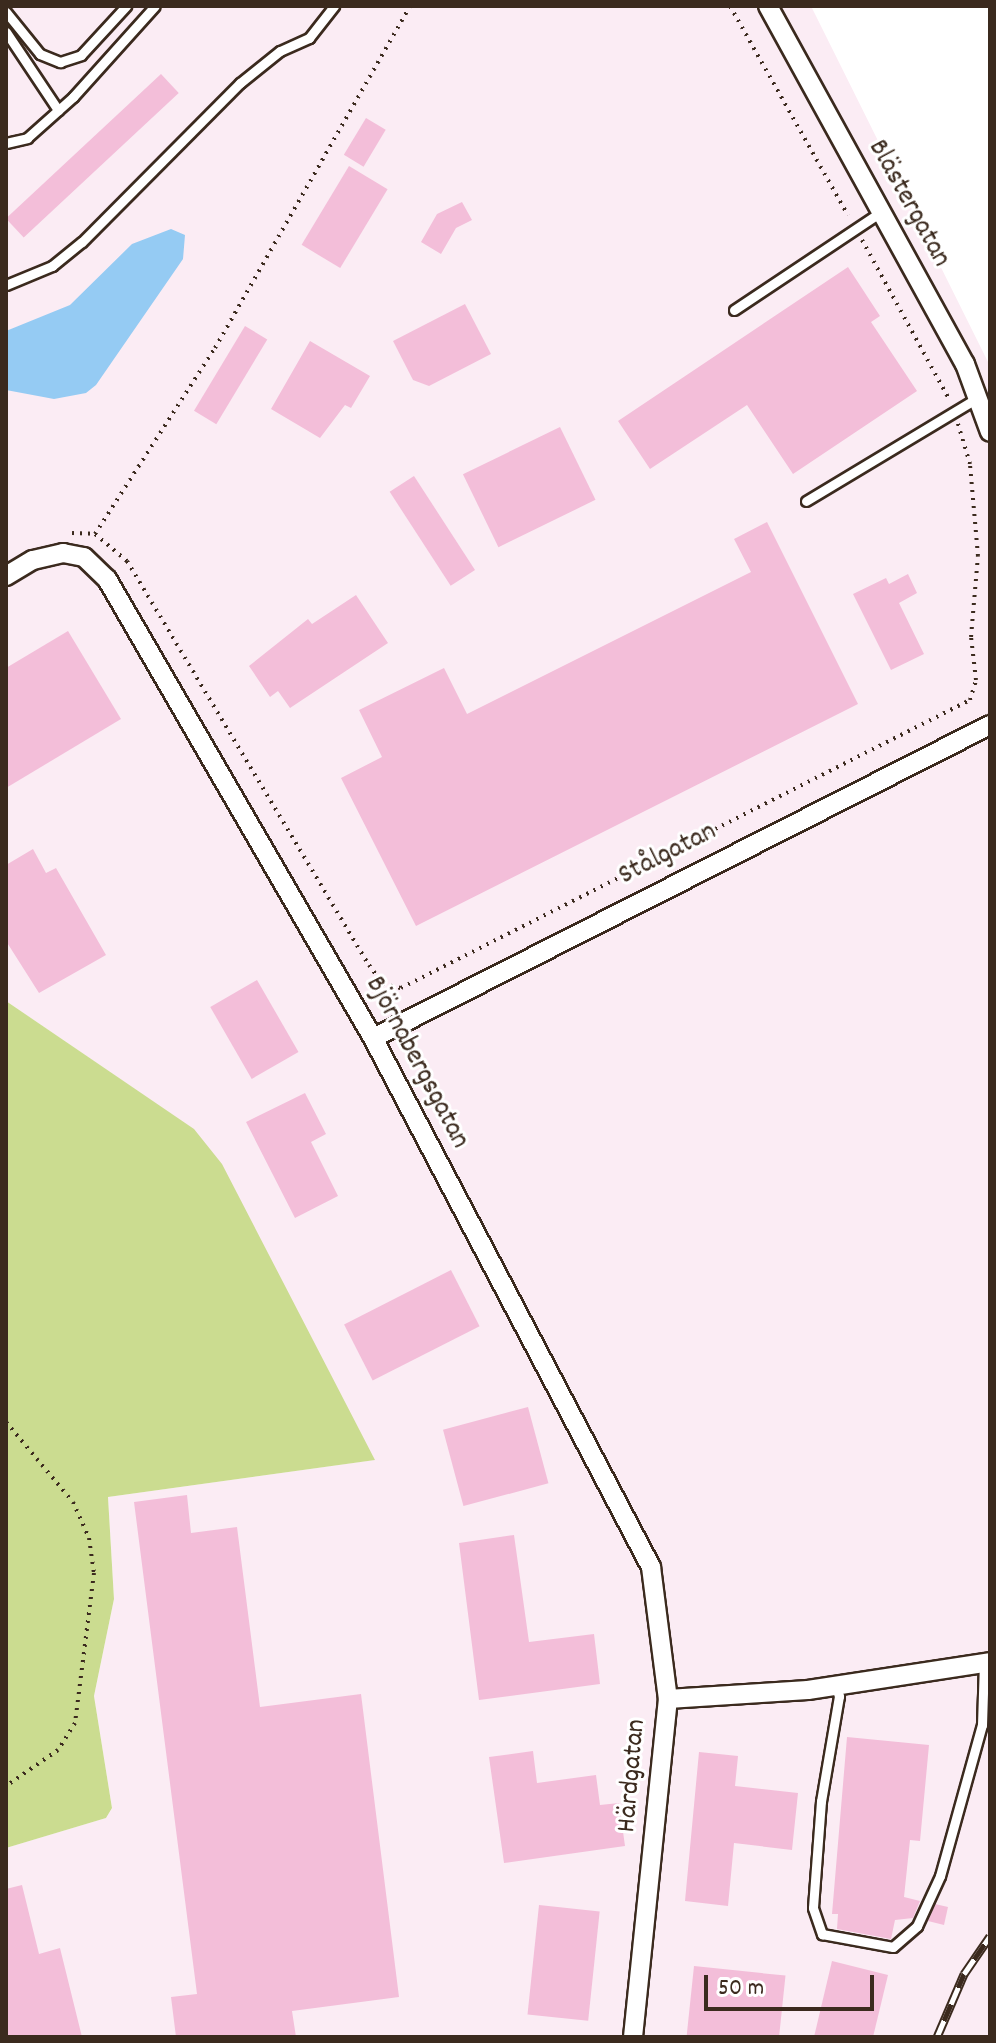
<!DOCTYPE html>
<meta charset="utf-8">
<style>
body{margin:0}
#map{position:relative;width:996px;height:2043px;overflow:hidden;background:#fff;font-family:Dekko,sans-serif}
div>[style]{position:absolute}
.built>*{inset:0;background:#fbecf4}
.green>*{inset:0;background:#cbdc90}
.water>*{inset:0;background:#95cbf3}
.building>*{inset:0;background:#f3bed9;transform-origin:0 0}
.path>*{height:4px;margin-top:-2px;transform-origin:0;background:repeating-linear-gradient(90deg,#3b2a1e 0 2px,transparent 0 8px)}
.roads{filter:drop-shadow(2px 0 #3b2a1e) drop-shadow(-2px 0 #3b2a1e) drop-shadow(0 2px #3b2a1e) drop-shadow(0 -2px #3b2a1e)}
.lane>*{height:9px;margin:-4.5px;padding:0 4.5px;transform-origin:4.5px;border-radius:4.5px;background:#fff}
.street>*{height:18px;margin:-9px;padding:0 9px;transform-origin:9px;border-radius:9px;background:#fff}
.rail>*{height:9px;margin-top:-4.5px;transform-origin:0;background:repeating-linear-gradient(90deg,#fff 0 18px,#3b2a1e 0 36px);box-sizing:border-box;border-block:2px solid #3b2a1e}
span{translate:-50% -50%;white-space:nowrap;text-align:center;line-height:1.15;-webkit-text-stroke:6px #fff;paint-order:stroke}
.street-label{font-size:28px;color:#3b2a1e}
.frame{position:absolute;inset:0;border:8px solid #3b2a1e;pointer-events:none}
.scale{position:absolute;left:704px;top:1975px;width:170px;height:36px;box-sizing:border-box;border:4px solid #3b2a1e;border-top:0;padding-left:10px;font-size:24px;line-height:28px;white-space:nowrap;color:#3b2a1e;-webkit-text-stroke:6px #fff;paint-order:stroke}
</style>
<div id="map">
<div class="built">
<i style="clip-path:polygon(6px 6px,811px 6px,990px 366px,990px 2037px,6px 2037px,6px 1848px,106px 1818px,112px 1808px,94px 1696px,114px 1599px,108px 1497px,374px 1460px,193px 1129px,6px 1001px)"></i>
</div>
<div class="green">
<i style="clip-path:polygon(6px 1001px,194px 1129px,222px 1164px,375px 1460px,108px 1497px,114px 1599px,94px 1696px,112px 1808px,106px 1818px,6px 1848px)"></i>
</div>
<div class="water">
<i style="clip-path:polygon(171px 229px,185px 235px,183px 259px,96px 385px,86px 393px,54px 399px,6px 390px,6px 331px,70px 305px,132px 244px)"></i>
</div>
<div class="building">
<i style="left:161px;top:74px;width:26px;height:212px;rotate:47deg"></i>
<i style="left:366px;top:118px;width:23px;height:43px;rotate:31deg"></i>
<i style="left:349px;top:166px;width:45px;height:92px;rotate:31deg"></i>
<i style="clip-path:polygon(462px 202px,472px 220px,456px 228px,441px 254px,421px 242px,437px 214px)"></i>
<i style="clip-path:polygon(848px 267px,880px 316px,871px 322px,917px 391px,793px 474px,747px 405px,650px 469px,618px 421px)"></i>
<i style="clip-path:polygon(465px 304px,491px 354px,429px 386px,413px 380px,393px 341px)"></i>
<i style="left:245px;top:326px;width:26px;height:99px;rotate:31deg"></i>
<i style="clip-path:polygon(310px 341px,370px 376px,351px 408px,345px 405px,320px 438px,271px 409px)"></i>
<i style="left:560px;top:427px;width:81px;height:108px;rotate:64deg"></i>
<i style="left:414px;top:476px;width:112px;height:29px;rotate:57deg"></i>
<i style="clip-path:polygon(767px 522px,858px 704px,416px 926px,341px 778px,382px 757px,359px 710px,444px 668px,467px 714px,751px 572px,734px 539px)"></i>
<i style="clip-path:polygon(908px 574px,917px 593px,899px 603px,924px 654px,891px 670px,853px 594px,886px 578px,889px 584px)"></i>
<i style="clip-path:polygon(356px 595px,388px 643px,290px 708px,278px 691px,270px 697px,249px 666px,308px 619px,312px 624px)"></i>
<i style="clip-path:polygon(68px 631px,121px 719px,6px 788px,6px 668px)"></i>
<i style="clip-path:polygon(33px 849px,46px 873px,56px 868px,106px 955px,39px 993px,6px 941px,6px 865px)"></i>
<i style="left:257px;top:980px;width:83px;height:54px;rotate:60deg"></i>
<i style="clip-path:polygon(305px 1093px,326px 1134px,311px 1142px,338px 1196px,295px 1218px,246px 1122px)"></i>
<i style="left:451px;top:1270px;width:63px;height:120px;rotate:63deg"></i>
<i style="left:528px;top:1407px;width:79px;height:88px;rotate:75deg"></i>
<i style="clip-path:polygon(187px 1495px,191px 1533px,237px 1527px,260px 1707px,361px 1694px,399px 1997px,292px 2011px,296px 2037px,176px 2037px,171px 1997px,197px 1994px,134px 1502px)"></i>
<i style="clip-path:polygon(514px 1535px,529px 1642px,594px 1634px,600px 1684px,479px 1700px,459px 1543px)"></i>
<i style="clip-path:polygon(847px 1737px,929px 1745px,920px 1841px,910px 1840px,904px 1897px,920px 1901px,913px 1918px,895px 1920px,891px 1939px,837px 1929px,838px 1914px,832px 1914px)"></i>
<i style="clip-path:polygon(533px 1751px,537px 1783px,596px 1775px,600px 1805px,619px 1803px,625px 1846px,504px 1863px,489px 1757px)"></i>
<i style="clip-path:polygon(699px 1752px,738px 1756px,735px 1786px,798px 1793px,792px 1850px,734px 1843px,728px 1906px,685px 1901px)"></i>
<i style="clip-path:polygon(22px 1885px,39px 1954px,60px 1948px,82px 2037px,6px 2037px,6px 1889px)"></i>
<i style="clip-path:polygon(935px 1904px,948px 1907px,944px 1925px,928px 1921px)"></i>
<i style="left:539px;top:1905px;width:61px;height:110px;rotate:6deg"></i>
<i style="clip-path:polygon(832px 1961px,888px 1975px,873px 2037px,814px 2037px)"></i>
<i style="left:694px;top:1966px;width:92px;height:71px;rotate:6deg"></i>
</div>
<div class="path">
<i style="left:730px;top:6px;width:240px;rotate:60.6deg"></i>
<i style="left:862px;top:240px;width:179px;rotate:61.3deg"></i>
<i style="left:72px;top:533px;width:23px;rotate:2deg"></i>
<i style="left:95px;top:534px;width:42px;rotate:40.2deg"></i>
<i style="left:127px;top:561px;width:471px;rotate:59.1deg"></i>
<i style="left:369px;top:965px;width:24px;rotate:54deg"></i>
<i style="left:383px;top:984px;width:18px;rotate:13deg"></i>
<i style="left:401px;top:988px;width:638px;rotate:-26.85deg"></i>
<i style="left:970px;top:700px;width:21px;rotate:-73deg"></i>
<i style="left:976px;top:680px;width:43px;rotate:-96.6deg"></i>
<i style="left:971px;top:637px;width:81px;rotate:-85.1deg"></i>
<i style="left:978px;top:556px;width:92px;rotate:-95deg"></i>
<i style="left:970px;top:464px;width:42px;rotate:-106.7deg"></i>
<i style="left:95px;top:534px;width:221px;rotate:-57.2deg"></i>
<i style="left:215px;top:348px;width:394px;rotate:-60.3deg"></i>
<i style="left:6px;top:1422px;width:104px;rotate:50.1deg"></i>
<i style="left:73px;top:1502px;width:39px;rotate:66deg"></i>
<i style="left:89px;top:1538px;width:35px;rotate:82deg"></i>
<i style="left:94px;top:1573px;width:151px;rotate:97.2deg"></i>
<i style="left:75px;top:1723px;width:32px;rotate:122deg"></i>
<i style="left:58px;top:1750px;width:63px;rotate:145.3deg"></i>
</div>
<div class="roads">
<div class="lane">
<i style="left:6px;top:12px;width:54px;rotate:51deg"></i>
<i style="left:40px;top:54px;width:22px;rotate:22deg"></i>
<i style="left:60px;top:62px;width:22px;rotate:-18deg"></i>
<i style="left:81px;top:55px;width:67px;rotate:-47.4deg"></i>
<i style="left:6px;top:32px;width:94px;rotate:56.3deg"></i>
<i style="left:6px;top:143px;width:22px;rotate:-13deg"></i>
<i style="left:27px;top:138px;width:62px;rotate:-41.7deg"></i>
<i style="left:73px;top:97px;width:122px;rotate:-48deg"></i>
<i style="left:6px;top:285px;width:50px;rotate:-22.4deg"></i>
<i style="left:52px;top:266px;width:38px;rotate:-39deg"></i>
<i style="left:82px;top:242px;width:224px;rotate:-45.2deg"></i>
<i style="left:240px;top:83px;width:51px;rotate:-38.7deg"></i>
<i style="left:280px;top:51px;width:32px;rotate:-24deg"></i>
<i style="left:309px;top:38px;width:41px;rotate:-52deg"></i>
<i style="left:734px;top:310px;width:177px;rotate:-33.7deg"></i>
<i style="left:806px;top:501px;width:202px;rotate:-31deg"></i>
<i style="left:835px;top:1685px;width:12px;rotate:70deg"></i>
<i style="left:839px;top:1696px;width:107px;rotate:99.7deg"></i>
<i style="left:821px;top:1801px;width:107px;rotate:94.3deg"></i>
<i style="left:813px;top:1908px;width:28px;rotate:71deg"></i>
<i style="left:822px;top:1934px;width:72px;rotate:10.4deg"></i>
<i style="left:893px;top:1947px;width:32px;rotate:-41deg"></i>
<i style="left:917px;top:1926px;width:55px;rotate:-65.3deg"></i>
<i style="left:940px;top:1876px;width:157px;rotate:-74.5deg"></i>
<i style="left:982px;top:1725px;width:62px;rotate:-88.2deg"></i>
</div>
<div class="street">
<i style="left:768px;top:6px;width:409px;rotate:61.2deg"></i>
<i style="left:965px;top:364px;width:72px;rotate:69.8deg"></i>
<i style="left:6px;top:576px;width:31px;rotate:-31deg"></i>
<i style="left:33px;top:560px;width:31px;rotate:-13deg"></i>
<i style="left:63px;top:553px;width:21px;rotate:11deg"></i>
<i style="left:84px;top:557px;width:32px;rotate:44deg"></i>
<i style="left:107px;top:579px;width:531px;rotate:59.91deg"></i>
<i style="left:373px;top:1038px;width:598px;rotate:62.28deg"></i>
<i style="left:651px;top:1567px;width:133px;rotate:82.7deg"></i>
<i style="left:373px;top:1038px;width:692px;rotate:-26.9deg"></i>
<i style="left:633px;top:2037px;width:340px;rotate:-84.1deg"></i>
<i style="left:668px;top:1699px;width:140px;rotate:-3.7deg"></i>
<i style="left:808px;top:1690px;width:184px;rotate:-8.7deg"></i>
</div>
</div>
<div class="rail">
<i style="left:937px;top:2037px;width:69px;rotate:-66.8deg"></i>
<i style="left:964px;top:1974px;width:46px;rotate:-55.6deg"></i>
</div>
<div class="street-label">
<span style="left:908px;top:204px;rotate:61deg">Blästergatan</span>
<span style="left:668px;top:855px;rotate:-27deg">Stålgatan</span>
<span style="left:416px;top:1063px;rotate:62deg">Björnabergsgatan</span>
<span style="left:633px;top:1776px;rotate:-85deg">Härdgatan</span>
</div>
<div class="frame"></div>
<div class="scale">50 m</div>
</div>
